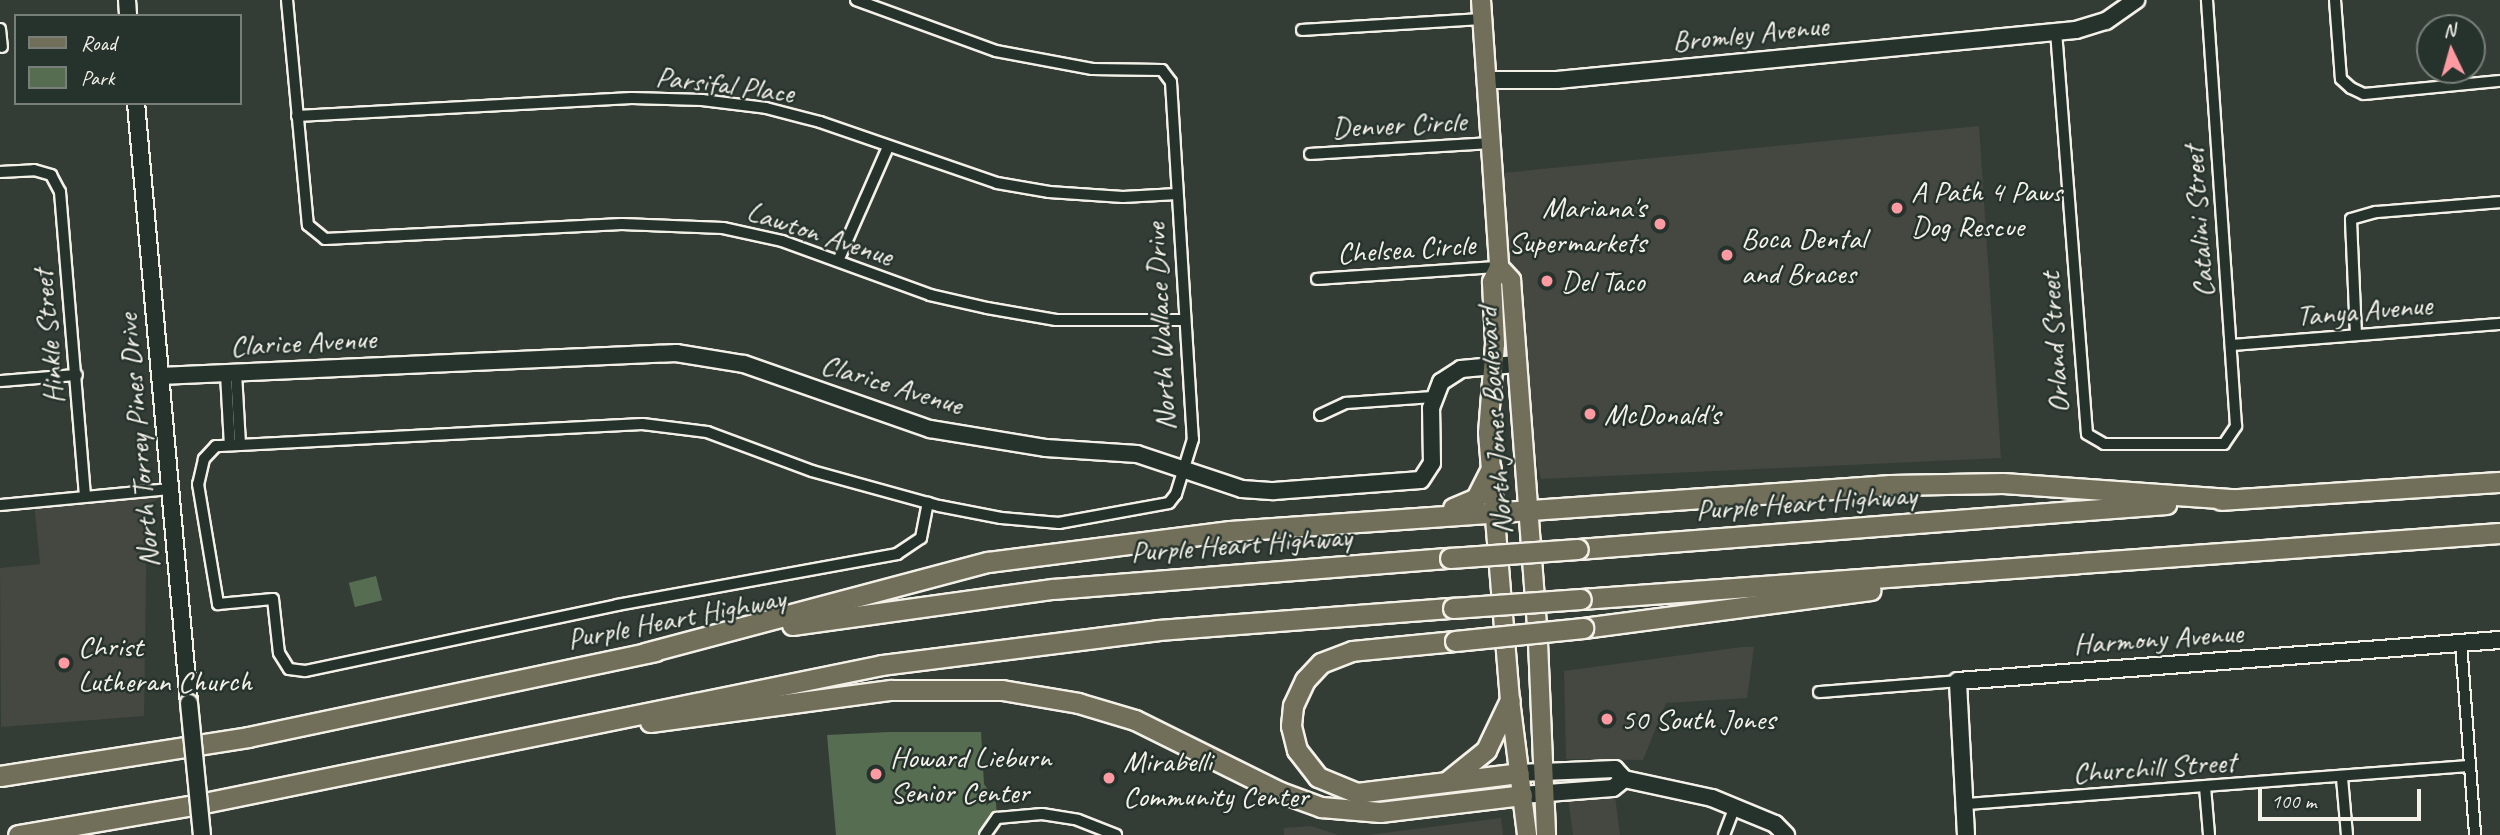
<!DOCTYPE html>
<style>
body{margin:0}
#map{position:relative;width:2500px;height:835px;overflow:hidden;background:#343c36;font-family:Caveat,sans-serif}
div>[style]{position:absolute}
.built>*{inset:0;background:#454741}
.green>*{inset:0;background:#566d52;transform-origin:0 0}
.roads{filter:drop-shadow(2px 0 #f4f1e8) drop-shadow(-2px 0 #f4f1e8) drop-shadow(0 2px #f4f1e8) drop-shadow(0 -2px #f4f1e8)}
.street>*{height:10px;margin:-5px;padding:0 5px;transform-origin:5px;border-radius:5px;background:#26332d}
.secondary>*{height:16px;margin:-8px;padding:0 8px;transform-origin:8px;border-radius:8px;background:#26332d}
.primary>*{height:18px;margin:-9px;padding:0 9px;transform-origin:9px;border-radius:9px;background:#716e59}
.highway>*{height:19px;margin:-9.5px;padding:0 9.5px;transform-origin:9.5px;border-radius:9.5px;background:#716e59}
.bridges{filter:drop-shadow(2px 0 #f4f1e8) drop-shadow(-2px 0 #f4f1e8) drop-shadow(0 2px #f4f1e8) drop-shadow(0 -2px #f4f1e8)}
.secondary-bridge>*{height:16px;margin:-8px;padding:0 8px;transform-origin:8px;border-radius:8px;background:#26332d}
.highway-bridge>*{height:19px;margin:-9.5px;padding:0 9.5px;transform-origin:9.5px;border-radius:9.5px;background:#716e59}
.dots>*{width:19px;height:19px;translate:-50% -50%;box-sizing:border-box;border:4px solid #26332d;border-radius:50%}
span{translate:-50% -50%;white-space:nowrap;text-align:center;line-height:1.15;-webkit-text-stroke:5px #26332d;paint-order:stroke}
.street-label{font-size:30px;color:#f4f1e8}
.poi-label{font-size:30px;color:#f4f1e8}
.left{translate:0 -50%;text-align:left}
.right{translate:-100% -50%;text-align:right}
.legend{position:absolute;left:14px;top:14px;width:228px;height:91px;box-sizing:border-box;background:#26332d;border:2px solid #787f78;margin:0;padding:9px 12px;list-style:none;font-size:21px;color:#f4f1e8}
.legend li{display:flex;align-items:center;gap:14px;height:35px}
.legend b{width:35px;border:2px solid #787f78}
.north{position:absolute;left:2416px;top:14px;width:70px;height:70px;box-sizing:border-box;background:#26332d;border:2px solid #787f78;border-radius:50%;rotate:355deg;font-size:19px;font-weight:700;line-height:28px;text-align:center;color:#f4f1e8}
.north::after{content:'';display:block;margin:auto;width:24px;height:32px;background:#ff9aa2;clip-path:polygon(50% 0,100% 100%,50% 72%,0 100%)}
.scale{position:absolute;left:2258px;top:789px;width:163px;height:32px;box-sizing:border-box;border:4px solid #f4f1e8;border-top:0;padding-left:9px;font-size:21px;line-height:24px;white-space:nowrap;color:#f4f1e8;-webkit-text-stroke:5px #26332d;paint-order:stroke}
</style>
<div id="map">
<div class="built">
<i style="clip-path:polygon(1979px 126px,2001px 458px,1541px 479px,1503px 328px,1492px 174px)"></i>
<i style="clip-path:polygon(170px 489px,147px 507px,144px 716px,1px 727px,0 568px,40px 564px,34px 502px)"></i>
<i style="clip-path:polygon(1742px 647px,1754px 647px,1747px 698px,1666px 703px,1643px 760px,1566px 759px,1564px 671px)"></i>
<i style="clip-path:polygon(1615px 796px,1620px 835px,1573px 835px,1568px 798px)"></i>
<i style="clip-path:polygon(1501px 818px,1503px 835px,1368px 835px)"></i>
<i style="clip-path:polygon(1311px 826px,1338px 835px,1284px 835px,1284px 828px)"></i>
</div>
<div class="green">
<i style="left:376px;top:576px;width:25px;height:28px;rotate:76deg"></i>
<i style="clip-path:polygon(889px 732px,981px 732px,984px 784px,996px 802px,997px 818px,985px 835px,836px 835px,827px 735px)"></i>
</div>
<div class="roads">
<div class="street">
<i style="left:287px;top:0;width:226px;rotate:84.7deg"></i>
<i style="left:308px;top:225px;width:22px;rotate:39deg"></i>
<i style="left:325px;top:239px;width:297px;rotate:-2.9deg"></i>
<i style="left:622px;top:224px;width:101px;rotate:2.3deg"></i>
<i style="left:723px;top:228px;width:60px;rotate:12.4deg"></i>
<i style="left:782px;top:241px;width:158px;rotate:20deg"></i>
<i style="left:930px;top:295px;width:58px;rotate:12.8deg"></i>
<i style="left:987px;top:308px;width:70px;rotate:9.9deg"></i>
<i style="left:1056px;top:320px;width:128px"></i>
<i style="left:856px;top:0;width:149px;rotate:20deg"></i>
<i style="left:996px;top:51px;width:98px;rotate:10.6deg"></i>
<i style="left:1092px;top:69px;width:70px;rotate:0.8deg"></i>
<i style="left:1162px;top:70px;width:15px;rotate:53deg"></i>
<i style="left:1171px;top:82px;width:358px;rotate:86.5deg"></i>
<i style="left:1193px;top:439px;width:58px;rotate:107.2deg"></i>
<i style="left:1176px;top:494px;width:11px;rotate:128deg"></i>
<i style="left:1169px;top:503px;width:112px;rotate:169.7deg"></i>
<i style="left:1059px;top:523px;width:58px;rotate:-175.1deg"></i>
<i style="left:1001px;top:518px;width:63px;rotate:-169deg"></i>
<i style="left:939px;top:506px;width:11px;rotate:-165deg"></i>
<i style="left:928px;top:503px;width:120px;rotate:-164.6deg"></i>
<i style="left:812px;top:471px;width:112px;rotate:-159.6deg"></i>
<i style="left:707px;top:432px;width:65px;rotate:-173deg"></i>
<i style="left:642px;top:424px;width:427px;rotate:177deg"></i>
<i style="left:216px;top:446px;width:18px;rotate:133deg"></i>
<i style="left:204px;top:459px;width:26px;rotate:103deg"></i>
<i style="left:198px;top:484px;width:122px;rotate:80.5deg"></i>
<i style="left:218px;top:604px;width:55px;rotate:-5.2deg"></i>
<i style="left:273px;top:599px;width:54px;rotate:83.7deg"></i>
<i style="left:279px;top:653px;width:19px;rotate:58deg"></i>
<i style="left:289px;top:669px;width:16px;rotate:7deg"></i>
<i style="left:305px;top:671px;width:319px;rotate:-11.9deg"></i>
<i style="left:617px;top:605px;width:285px;rotate:-10.3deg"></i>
<i style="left:897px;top:554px;width:29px;rotate:-34deg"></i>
<i style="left:921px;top:538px;width:36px;rotate:-79deg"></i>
<i style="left:2335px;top:0;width:79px;rotate:85.7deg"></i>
<i style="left:2341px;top:79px;width:13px;rotate:42deg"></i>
<i style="left:2351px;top:88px;width:14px;rotate:25deg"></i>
<i style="left:2364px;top:94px;width:137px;rotate:-5.5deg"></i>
<i style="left:0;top:29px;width:18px;rotate:84deg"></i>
<i style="left:1302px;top:30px;width:179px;rotate:-3.5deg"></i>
<i style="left:2056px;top:31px;width:404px;rotate:85.6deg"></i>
<i style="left:2087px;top:434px;width:20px;rotate:30deg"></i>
<i style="left:2104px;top:444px;width:120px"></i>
<i style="left:2224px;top:444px;width:22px;rotate:-56deg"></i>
<i style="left:2236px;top:426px;width:427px;rotate:-93.9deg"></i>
<i style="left:297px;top:116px;width:335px;rotate:-3.1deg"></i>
<i style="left:632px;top:98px;width:70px;rotate:1.6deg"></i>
<i style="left:702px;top:100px;width:64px;rotate:7.1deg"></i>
<i style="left:766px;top:108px;width:56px;rotate:14.5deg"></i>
<i style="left:820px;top:122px;width:187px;rotate:19deg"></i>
<i style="left:997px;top:183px;width:53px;rotate:9.8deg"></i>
<i style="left:1049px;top:192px;width:74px;rotate:3.9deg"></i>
<i style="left:1123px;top:197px;width:54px;rotate:-3.2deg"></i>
<i style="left:1310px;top:154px;width:181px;rotate:-3.5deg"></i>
<i style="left:0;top:172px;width:34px;rotate:-3deg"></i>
<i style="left:34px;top:170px;width:18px;rotate:16deg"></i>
<i style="left:51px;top:175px;width:19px;rotate:62deg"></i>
<i style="left:60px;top:192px;width:306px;rotate:85.3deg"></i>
<i style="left:838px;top:261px;width:124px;rotate:-66.3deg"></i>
<i style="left:1317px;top:279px;width:182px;rotate:-3.8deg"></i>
<i style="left:2356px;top:335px;width:116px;rotate:-92.5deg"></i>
<i style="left:2351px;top:219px;width:26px;rotate:-16deg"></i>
<i style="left:2376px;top:212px;width:124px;rotate:-4.6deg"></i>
<i style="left:2231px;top:345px;width:270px;rotate:-4.5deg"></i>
<i style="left:236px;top:373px;width:72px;rotate:86.8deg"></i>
<i style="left:226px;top:374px;width:71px;rotate:86.8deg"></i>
<i style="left:0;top:381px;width:77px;rotate:-4.5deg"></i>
<i style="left:1320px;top:415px;width:29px;rotate:-25deg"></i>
<i style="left:1346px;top:403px;width:87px;rotate:-3.9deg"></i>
<i style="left:0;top:505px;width:171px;rotate:-5.4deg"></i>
<i style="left:2461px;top:643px;width:193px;rotate:85.8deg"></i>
<i style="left:1819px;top:692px;width:139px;rotate:-4.5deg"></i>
<i style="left:2342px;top:778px;width:57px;rotate:85deg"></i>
<i style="left:2205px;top:787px;width:48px;rotate:85.2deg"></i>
<i style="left:1967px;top:804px;width:503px;rotate:-4.33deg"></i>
<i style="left:985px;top:835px;width:21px;rotate:-55deg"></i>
<i style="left:997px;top:818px;width:45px;rotate:-5.1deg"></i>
<i style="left:1042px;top:814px;width:36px;rotate:9deg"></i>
<i style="left:1078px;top:820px;width:41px;rotate:21.5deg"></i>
<i style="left:1724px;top:835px;width:30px;rotate:-69deg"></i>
</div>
<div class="secondary">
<i style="left:127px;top:0;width:16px;rotate:86deg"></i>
<i style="left:1487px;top:80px;width:70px"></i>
<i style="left:1557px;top:80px;width:521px;rotate:-5.5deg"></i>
<i style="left:2076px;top:30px;width:31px;rotate:-17deg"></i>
<i style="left:2106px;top:21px;width:37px;rotate:-35deg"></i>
<i style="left:136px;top:103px;width:602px;rotate:84.95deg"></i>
<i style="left:160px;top:376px;width:517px;rotate:-2.55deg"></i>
<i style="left:676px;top:353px;width:69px;rotate:9.2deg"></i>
<i style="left:744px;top:364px;width:197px;rotate:19.3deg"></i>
<i style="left:930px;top:429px;width:118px;rotate:9.3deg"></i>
<i style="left:1046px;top:448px;width:91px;rotate:3.8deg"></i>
<i style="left:1137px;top:454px;width:111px;rotate:18.4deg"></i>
<i style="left:1242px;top:489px;width:32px;rotate:4deg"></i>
<i style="left:1274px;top:491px;width:147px;rotate:-4.3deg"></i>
<i style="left:1421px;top:480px;width:20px;rotate:-57deg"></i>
<i style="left:1432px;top:463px;width:55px;rotate:-91deg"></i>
<i style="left:1431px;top:408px;width:28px;rotate:-69deg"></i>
<i style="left:1441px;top:382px;width:24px;rotate:-33deg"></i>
<i style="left:1461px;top:369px;width:55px;rotate:-5.2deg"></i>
<i style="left:1519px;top:773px;width:96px;rotate:-2.4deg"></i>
<i style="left:1615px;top:769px;width:13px;rotate:48deg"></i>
<i style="left:1624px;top:779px;width:90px;rotate:12.2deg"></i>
<i style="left:1712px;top:798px;width:68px;rotate:22.4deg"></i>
<i style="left:1775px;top:824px;width:16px;rotate:45deg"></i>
<i style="left:1522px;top:795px;width:91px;rotate:-4.4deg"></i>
<i style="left:1613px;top:788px;width:14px;rotate:-39deg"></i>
<i style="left:1966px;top:835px;width:154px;rotate:-93deg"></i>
<i style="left:1958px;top:681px;width:544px;rotate:-4.33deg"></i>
</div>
<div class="primary">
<i style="left:1481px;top:0;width:268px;rotate:86.1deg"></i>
<i style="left:1499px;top:267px;width:17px;rotate:115deg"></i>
<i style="left:1492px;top:282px;width:62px;rotate:87.2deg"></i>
<i style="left:1495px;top:344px;width:89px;rotate:94.5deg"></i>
<i style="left:1488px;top:433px;width:268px;rotate:85.3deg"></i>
<i style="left:1510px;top:700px;width:136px;rotate:82.8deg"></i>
<i style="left:1499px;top:267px;width:18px;rotate:47deg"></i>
<i style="left:1511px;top:280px;width:363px;rotate:85.7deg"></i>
<i style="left:1538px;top:642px;width:193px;rotate:87.6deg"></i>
</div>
<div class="highway">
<i style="left:2221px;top:500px;width:280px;rotate:-3.7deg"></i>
<i style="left:1453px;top:508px;width:25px;rotate:-23deg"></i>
<i style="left:1476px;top:498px;width:33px;rotate:-63deg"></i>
<i style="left:1578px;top:549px;width:590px;rotate:-4.38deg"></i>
<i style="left:1581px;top:599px;width:921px;rotate:-4.11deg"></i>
<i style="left:792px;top:625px;width:263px;rotate:-7.9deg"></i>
<i style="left:1053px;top:589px;width:398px;rotate:-4.5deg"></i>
<i style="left:1583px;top:628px;width:290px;rotate:-7.5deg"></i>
<i style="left:1455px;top:641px;width:103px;rotate:174.5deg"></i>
<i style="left:1352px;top:651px;width:33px;rotate:159deg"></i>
<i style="left:1321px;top:663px;width:23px;rotate:133deg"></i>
<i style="left:1305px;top:680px;width:29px;rotate:115deg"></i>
<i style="left:1293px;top:706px;width:20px;rotate:96deg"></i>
<i style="left:1291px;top:726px;width:25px;rotate:76deg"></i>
<i style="left:1297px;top:750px;width:34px;rotate:52deg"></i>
<i style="left:1318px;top:777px;width:42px;rotate:22.3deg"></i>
<i style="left:1357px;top:793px;width:163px;rotate:-7deg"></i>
<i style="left:645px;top:653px;width:355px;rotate:-14.9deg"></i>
<i style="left:988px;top:562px;width:244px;rotate:-7.3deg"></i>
<i style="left:1230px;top:531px;width:662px;rotate:-3.99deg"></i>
<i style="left:1890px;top:485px;width:113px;rotate:-1deg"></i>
<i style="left:2003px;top:483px;width:231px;rotate:4deg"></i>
<i style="left:650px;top:722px;width:243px;rotate:-7.6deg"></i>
<i style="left:891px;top:690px;width:111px"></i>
<i style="left:1002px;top:690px;width:77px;rotate:9.7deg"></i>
<i style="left:1078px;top:703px;width:59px;rotate:16.6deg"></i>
<i style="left:1135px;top:720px;width:162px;rotate:26.4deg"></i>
<i style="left:1280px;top:792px;width:44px;rotate:20.1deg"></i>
<i style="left:1321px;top:807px;width:59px;rotate:4.8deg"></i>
<i style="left:1380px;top:812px;width:143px;rotate:-6.8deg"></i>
<i style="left:0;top:776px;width:251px;rotate:-8.9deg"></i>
<i style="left:248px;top:737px;width:416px;rotate:-11.9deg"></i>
<i style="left:1449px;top:780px;width:48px;rotate:-39deg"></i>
<i style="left:1486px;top:750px;width:55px;rotate:-64.4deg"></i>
<i style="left:18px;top:835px;width:184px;rotate:-9.7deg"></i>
<i style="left:199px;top:804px;width:697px;rotate:-11.5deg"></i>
<i style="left:882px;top:665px;width:278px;rotate:-7.2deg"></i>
<i style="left:1158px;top:630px;width:296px;rotate:-4.3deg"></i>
</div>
</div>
<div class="bridges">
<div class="secondary-bridge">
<i style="left:189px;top:703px;width:133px;rotate:84.4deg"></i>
</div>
<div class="highway-bridge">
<i style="left:1450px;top:558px;width:128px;rotate:-4deg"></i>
<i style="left:1453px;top:608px;width:128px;rotate:-4deg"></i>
<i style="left:1455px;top:641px;width:129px;rotate:-5.8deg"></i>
</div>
</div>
<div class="dots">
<i style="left:1897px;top:208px;background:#ff9aa2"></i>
<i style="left:1660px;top:224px;background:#ff9aa2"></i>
<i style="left:1727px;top:255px;background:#ff9aa2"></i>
<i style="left:1547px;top:281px;background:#ff9aa2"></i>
<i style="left:1590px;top:414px;background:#ff9aa2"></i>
<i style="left:64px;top:663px;background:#ff9aa2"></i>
<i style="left:1607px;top:719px;background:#ff9aa2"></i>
<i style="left:876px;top:774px;background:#ff9aa2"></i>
<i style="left:1109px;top:778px;background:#ff9aa2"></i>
</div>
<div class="street-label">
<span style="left:1750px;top:33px;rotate:-6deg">Bromley Avenue</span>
<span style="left:725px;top:84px;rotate:7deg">Parsifal Place</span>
<span style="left:1399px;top:124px;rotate:-3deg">Denver Circle</span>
<span style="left:2198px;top:222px;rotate:-94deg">Catalini Street</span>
<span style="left:820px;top:233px;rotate:18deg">Lawton Avenue</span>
<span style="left:1406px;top:249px;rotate:-4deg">Chelsea Circle</span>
<span style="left:2364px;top:310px;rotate:-5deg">Tanya Avenue</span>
<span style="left:1160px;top:327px;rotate:-93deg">North Wallace Drive</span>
<span style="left:48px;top:337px;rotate:-95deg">Hinkle Street</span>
<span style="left:303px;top:342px;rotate:-3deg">Clarice Avenue</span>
<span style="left:2054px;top:343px;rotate:-94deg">Orland Street</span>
<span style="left:892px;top:384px;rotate:17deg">Clarice Avenue</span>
<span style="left:1494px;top:421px;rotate:-94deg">North Jones Boulevard</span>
<span style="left:138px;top:441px;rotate:-95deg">North Torrey Pines Drive</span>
<span style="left:1806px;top:502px;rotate:-4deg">Purple Heart Highway</span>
<span style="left:1241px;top:544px;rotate:-4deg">Purple Heart Highway</span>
<span style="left:676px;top:618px;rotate:-11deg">Purple Heart Highway</span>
<span style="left:2158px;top:638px;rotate:-4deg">Harmony Avenue</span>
<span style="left:2154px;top:767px;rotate:-4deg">Churchill Street</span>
</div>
<div class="poi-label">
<span class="left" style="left:1911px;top:208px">A Path 4 Paws<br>Dog Rescue</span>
<span class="right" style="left:1646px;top:224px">Mariana's<br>Supermarkets</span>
<span class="left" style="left:1741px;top:255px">Boca Dental<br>and Braces</span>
<span class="left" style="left:1561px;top:281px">Del Taco</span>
<span class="left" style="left:1604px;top:414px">McDonald's</span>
<span class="left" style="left:78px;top:663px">Christ<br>Lutheran Church</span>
<span class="left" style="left:1621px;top:719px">50 South Jones</span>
<span class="left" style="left:890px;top:774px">Howard Lieburn<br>Senior Center</span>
<span class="left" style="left:1123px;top:778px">Mirabelli<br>Community Center</span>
</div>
<ul class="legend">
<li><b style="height:9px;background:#716e59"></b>Road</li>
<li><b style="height:19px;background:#566d52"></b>Park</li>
</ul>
<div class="north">N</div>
<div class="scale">100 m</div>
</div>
